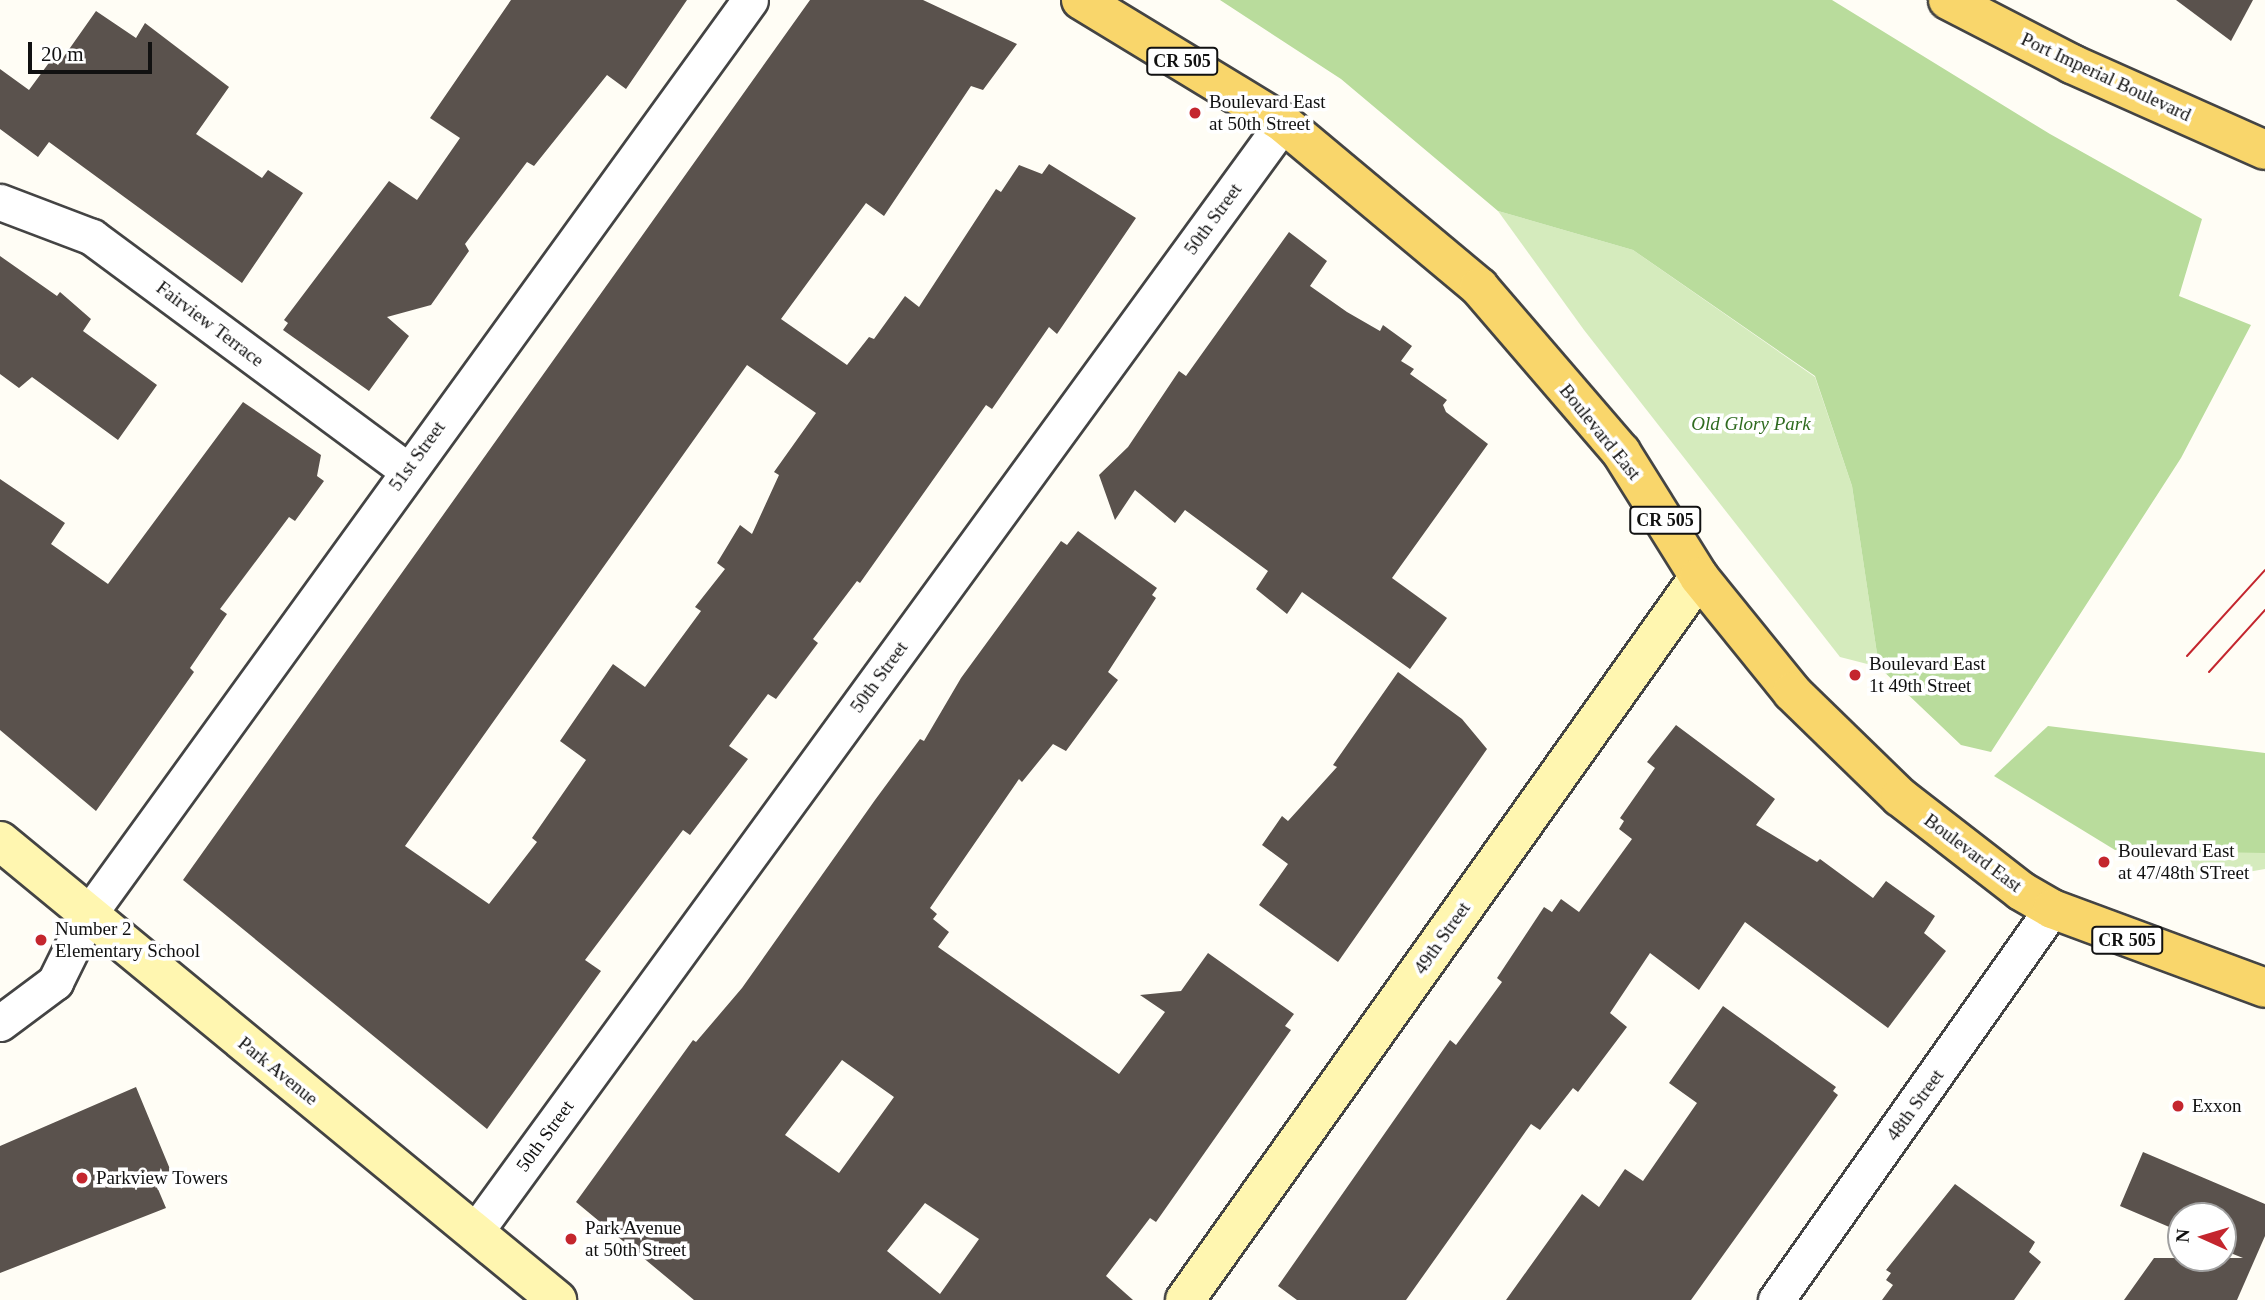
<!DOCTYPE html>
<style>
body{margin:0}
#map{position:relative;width:2265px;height:1300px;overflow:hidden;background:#fffdf5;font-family:"Times New Roman",serif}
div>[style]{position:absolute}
.green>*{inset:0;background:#d5ebbd}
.forest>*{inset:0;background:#b9dc9c}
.building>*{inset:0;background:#5a524d}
.roads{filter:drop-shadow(2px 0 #444) drop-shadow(-2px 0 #444) drop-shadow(0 2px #444) drop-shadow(0 -2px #444)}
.street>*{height:35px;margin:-17.5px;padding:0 17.5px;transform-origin:17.5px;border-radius:17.5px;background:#fff}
.secondary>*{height:38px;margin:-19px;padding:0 19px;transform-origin:19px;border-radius:19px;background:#fff6b0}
.primary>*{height:38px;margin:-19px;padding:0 19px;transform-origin:19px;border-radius:19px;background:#f9d66b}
.tram>*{height:2px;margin:-1px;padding:0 1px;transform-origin:1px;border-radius:1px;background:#c4262e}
.dots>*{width:19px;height:19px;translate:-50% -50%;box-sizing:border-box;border:4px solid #fff;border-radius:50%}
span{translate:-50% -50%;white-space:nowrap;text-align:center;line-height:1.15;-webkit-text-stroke:7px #fff;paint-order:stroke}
.shield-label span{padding:2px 5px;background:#fff;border:2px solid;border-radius:5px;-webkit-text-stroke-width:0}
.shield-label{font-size:18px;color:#111;font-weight:700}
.street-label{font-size:19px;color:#111}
.poi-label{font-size:19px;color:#111}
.left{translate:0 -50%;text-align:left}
.park-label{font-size:19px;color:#2f6b1f;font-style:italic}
.north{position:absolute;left:2167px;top:1202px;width:70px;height:70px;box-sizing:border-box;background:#fff;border:2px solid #a0a0a0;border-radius:50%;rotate:274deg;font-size:19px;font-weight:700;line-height:28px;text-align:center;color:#111}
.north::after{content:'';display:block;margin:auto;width:24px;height:32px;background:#c4262e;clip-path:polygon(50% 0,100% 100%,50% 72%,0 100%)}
.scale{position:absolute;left:28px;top:42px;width:124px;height:32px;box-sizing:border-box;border:4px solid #111;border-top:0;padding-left:9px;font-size:21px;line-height:24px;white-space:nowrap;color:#111;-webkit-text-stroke:5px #fff;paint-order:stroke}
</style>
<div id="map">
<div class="green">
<i style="clip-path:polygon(1498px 211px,1633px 250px,1815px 377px,1852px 486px,1879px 667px,1840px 657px,1584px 330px)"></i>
<i style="clip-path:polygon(2265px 824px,2265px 869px,2196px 881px,2186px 843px)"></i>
</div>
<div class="forest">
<i style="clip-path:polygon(1220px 0,1832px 0,2050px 134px,2202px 219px,2179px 296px,2251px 325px,2181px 458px,1991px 752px,1961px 745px,1879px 667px,1852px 486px,1815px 376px,1633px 250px,1498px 211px,1341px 79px)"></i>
<i style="clip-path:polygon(2048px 726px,2265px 753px,2265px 853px,2115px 850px,1994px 776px)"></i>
</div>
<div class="building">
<i style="clip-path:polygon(511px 0,687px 0,626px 89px,607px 75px,534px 166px,527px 162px,465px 244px,469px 251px,431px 305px,387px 317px,409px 336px,369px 391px,283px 330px,288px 323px,284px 320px,389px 181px,417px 200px,460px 138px,430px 118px)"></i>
<i style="clip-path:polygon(evenodd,810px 0,923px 0,1017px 44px,983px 90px,971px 86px,884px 216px,866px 203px,781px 319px,847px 365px,869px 337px,874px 339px,905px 296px,919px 307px,996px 189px,1001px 192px,1019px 165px,1042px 174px,1049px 164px,1136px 218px,1057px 334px,1049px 327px,992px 409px,986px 405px,860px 583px,857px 581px,813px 639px,818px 643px,776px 699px,768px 694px,729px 746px,748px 759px,690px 835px,683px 830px,585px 960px,601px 971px,487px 1129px,183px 880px,810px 0,747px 365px,816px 413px,774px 472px,779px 475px,752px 534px,740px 525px,717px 563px,725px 569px,695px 607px,701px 611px,645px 687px,613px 664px,560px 741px,586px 760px,532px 838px,537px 842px,489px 904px,405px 846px,747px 365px)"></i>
<i style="clip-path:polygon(2176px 0,2253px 0,2231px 41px)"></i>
<i style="clip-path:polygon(96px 11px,136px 38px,145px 23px,229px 87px,196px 134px,262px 178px,268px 170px,303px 193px,242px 283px,49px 142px,38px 157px,0 129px,0 69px,29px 90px,51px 60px,58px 65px)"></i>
<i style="clip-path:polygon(1289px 232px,1327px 261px,1310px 286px,1347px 312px,1380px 331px,1383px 325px,1412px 346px,1401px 361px,1414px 369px,1410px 374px,1447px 400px,1443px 405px,1446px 412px,1488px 444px,1392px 578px,1447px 618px,1410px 669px,1302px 592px,1287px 614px,1256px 589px,1268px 571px,1185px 510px,1175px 523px,1135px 490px,1115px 520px,1099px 475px,1128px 447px,1179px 371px,1186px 376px)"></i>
<i style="clip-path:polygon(0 256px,57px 296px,60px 292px,91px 319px,83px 331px,157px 385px,118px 440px,32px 377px,19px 388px,0 374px)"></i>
<i style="clip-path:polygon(243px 402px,321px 455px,317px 476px,324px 481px,295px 521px,289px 517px,220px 609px,227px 614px,190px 668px,194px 672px,96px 811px,0 730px,0 479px,65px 523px,51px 544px,108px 584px)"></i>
<i style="clip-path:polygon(evenodd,1078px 531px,1157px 588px,1152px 595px,1156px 598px,1108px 672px,1118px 680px,1066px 751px,1053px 744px,1022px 782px,1019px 779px,930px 908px,937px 914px,933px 919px,949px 932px,938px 947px,1119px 1074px,1165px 1012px,1140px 995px,1181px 991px,1208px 953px,1294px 1014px,1285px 1026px,1291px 1030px,1156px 1222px,1150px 1218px,1106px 1276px,1133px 1300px,694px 1300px,576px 1202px,693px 1040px,696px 1042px,742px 988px,875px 800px,920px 739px,924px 741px,961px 678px,1061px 541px,1067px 545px,1078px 531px,842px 1060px,894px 1097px,839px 1173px,785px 1135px,842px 1060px,1078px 531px,925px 1203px,979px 1239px,940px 1294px,887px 1251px,925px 1203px)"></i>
<i style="clip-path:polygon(1398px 672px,1462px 719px,1487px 749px,1338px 962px,1259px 905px,1288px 864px,1262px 845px,1282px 816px,1288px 821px,1337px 767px,1333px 765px)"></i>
<i style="clip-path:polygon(1676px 725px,1775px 799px,1756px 825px,1817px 862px,1820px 859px,1873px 898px,1886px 881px,1935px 916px,1924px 933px,1946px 951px,1888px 1028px,1745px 922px,1699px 990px,1650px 953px,1610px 1013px,1627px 1027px,1578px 1092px,1573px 1088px,1540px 1130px,1531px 1124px,1406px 1300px,1297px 1300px,1278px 1286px,1450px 1040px,1456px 1045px,1502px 982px,1497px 978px,1544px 907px,1552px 912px,1561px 899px,1579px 912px,1632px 839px,1619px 829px,1624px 821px,1620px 818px,1655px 768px,1647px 762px)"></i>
<i style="clip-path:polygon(1723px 1006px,1836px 1087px,1833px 1091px,1838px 1095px,1691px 1300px,1506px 1300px,1582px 1194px,1599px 1207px,1625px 1169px,1643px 1181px,1697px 1103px,1669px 1083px)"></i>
<i style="clip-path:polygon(136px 1087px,172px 1174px,155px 1182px,166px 1208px,0 1273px,0 1146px)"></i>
<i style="clip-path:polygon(2143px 1152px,2265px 1204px,2265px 1236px,2237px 1300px,2124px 1300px,2154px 1258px,2243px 1258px,2223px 1250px,2223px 1216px,2181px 1216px,2181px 1232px,2120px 1206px)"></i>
<i style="clip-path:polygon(1955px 1184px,2035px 1242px,2029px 1252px,2041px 1262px,2014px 1300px,1882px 1300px,1893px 1285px,1886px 1280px,1891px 1273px,1886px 1270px)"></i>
</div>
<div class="roads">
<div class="street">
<i style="left:0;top:202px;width:98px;rotate:20.8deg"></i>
<i style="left:92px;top:237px;width:392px;rotate:36.5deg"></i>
<i style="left:0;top:1023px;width:69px;rotate:-36.7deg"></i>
<i style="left:55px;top:982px;width:75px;rotate:-63.8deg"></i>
<i style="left:88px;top:915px;width:1129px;rotate:-54.11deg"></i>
<i style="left:475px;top:1232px;width:1372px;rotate:-53.92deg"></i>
<i style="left:1776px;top:1300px;width:479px;rotate:-54.8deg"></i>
</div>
<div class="secondary">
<i style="left:0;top:841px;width:722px;rotate:39.49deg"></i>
<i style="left:1185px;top:1300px;width:887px;rotate:-54.59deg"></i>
</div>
<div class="primary">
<i style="left:1081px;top:0;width:237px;rotate:31.3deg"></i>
<i style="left:1283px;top:123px;width:256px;rotate:39.9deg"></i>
<i style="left:1479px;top:287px;width:218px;rotate:49.3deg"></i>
<i style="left:1621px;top:452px;width:147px;rotate:58deg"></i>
<i style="left:1699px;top:577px;width:148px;rotate:51deg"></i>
<i style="left:1792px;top:692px;width:151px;rotate:44.2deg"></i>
<i style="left:1900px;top:797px;width:153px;rotate:37.8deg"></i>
<i style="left:2021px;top:891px;width:36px;rotate:30deg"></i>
<i style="left:2052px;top:909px;width:227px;rotate:20.3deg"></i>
<i style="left:1948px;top:0;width:140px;rotate:27.3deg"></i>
<i style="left:2072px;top:64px;width:211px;rotate:24deg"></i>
</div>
</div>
<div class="tram">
<i style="left:2187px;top:656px;width:116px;rotate:-47.8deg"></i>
<i style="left:2209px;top:672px;width:84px;rotate:-47.9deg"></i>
</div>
<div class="dots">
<i style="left:1195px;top:113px;background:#c4262e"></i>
<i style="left:1855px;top:675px;background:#c4262e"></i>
<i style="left:2104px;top:862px;background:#c4262e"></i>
<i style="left:41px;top:940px;background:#c4262e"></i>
<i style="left:2178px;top:1106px;background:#c4262e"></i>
<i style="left:82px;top:1178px;background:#c4262e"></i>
<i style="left:571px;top:1239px;background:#c4262e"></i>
</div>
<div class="shield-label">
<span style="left:1182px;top:61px">CR 505</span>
<span style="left:1665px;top:520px">CR 505</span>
<span style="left:2127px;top:940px">CR 505</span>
</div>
<div class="street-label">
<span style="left:2106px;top:77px;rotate:25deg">Port Imperial Boulevard</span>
<span style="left:1213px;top:219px;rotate:-54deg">50th Street</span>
<span style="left:210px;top:324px;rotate:37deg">Fairview Terrace</span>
<span style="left:1600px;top:432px;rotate:51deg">Boulevard East</span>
<span style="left:417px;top:456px;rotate:-54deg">51st Street</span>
<span style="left:879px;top:677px;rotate:-54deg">50th Street</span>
<span style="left:1973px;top:853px;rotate:37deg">Boulevard East</span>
<span style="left:1442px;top:938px;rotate:-55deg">49th Street</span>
<span style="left:278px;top:1071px;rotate:39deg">Park Avenue</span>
<span style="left:1915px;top:1105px;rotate:-54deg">48th Street</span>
<span style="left:545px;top:1136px;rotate:-54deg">50th Street</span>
</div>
<div class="poi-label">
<span class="left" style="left:1209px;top:113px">Boulevard East<br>at 50th Street</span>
<span class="left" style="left:1869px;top:675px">Boulevard East<br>1t 49th Street</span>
<span class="left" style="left:2118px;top:862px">Boulevard East<br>at 47/48th STreet</span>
<span class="left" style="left:55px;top:940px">Number 2<br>Elementary School</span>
<span class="left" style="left:2192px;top:1106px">Exxon</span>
<span class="left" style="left:96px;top:1178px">Parkview Towers</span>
<span class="left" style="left:585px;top:1239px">Park Avenue<br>at 50th Street</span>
</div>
<div class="park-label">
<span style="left:1751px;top:424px">Old Glory Park</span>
</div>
<div class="north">N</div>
<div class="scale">20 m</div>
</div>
